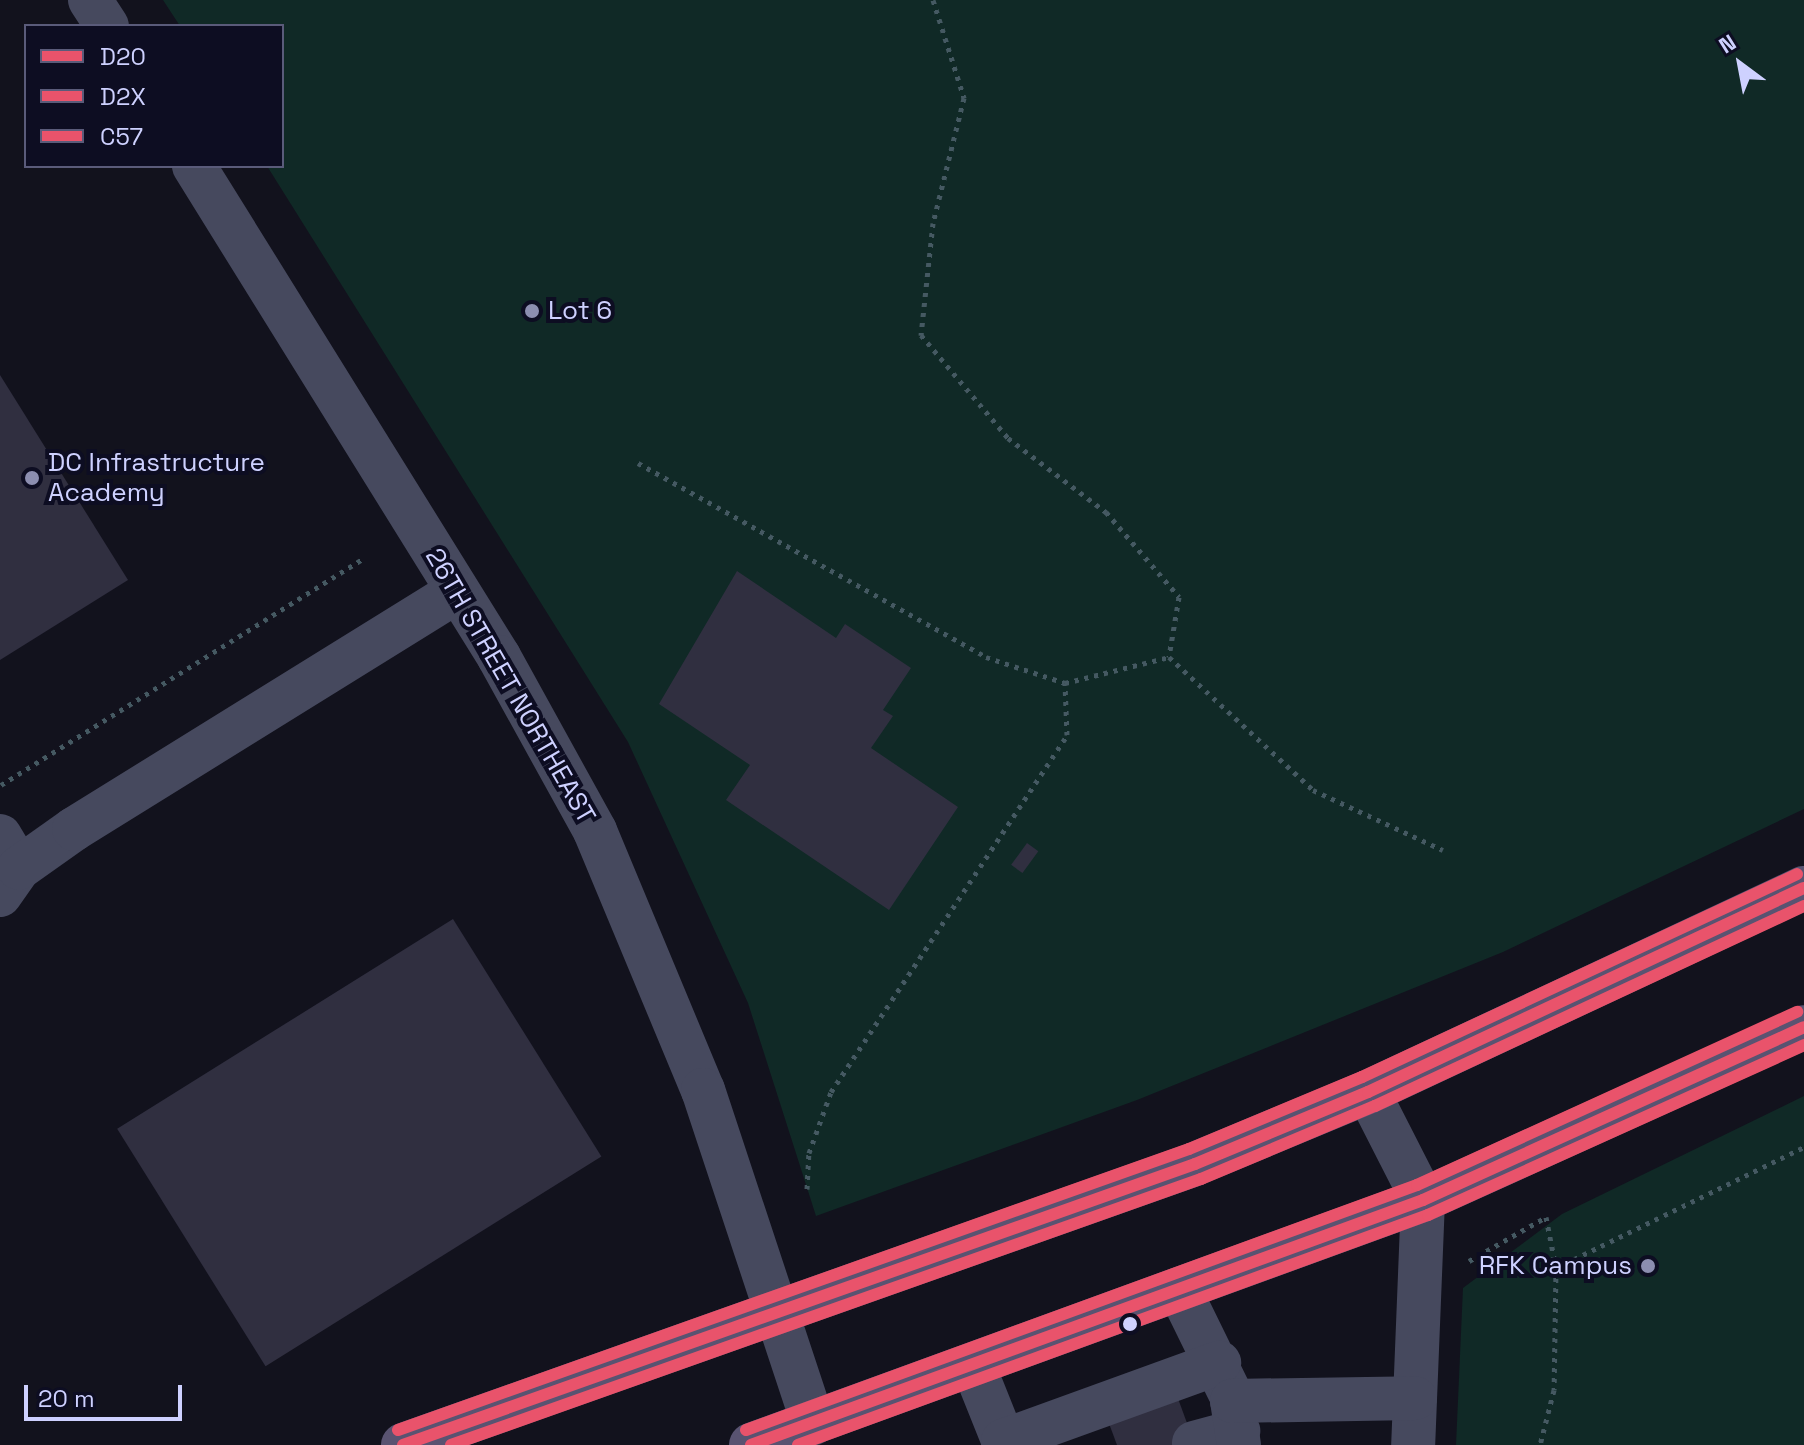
<!DOCTYPE html>
<style>
body{margin:0}
#map{position:relative;width:1804px;height:1445px;overflow:hidden;background:#12121d;font-family:"Space Grotesk",sans-serif}
div>[style]{position:absolute}
.green>*{inset:0;background:#102926}
.building>*{inset:0;background:#302f40;transform-origin:0 0}
.path>*{height:5px;margin-top:-2.5px;transform-origin:0;background:repeating-linear-gradient(90deg,#455962 0 4px,transparent 0 10px)}
.minor>*{height:44px;margin:-22px;padding:0 22px;transform-origin:22px;border-radius:22px;background:#46495e}
.major>*{height:44px;margin:-22px;padding:0 22px;transform-origin:22px;border-radius:22px;background:#595371}
.bus-1>*{height:12px;margin:-6px;padding:0 6px;transform-origin:6px;border-radius:6px;background:#e9536b}
.bus-2>*{height:12px;margin:-6px;padding:0 6px;transform-origin:6px;border-radius:6px;background:#e9536b}
.bus-3>*{height:12px;margin:-6px;padding:0 6px;transform-origin:6px;border-radius:6px;background:#e9536b}
.dots>*{width:22px;height:22px;translate:-50% -50%;box-sizing:border-box;border:4px solid #0d0d22;border-radius:50%}
span{translate:-50% -50%;white-space:nowrap;text-align:center;line-height:1.15;-webkit-text-stroke:8px #0d0d22;paint-order:stroke}
.poi-label{font-size:26px;color:#ced1ff}
.left{translate:0 -50%;text-align:left}
.right{translate:-100% -50%;text-align:right}
.street-label{font-size:26px;color:#ced1ff}
.legend{position:absolute;left:24px;top:24px;width:260px;height:144px;box-sizing:border-box;background:#0d0d22;border:2px solid #5a5b7a;margin:0;padding:10px 14px;list-style:none;font-size:24px;color:#ced1ff}
.legend li{display:flex;align-items:center;gap:16px;height:40px}
.legend b{width:40px;border:2px solid #5a5b7a}
.north{position:absolute;left:1700px;top:24px;width:80px;height:80px;-webkit-text-stroke:6px #0d0d22;paint-order:stroke;rotate:328deg;font-size:22px;font-weight:700;line-height:32px;text-align:center;color:#ced1ff}
.north::after{content:'';display:block;margin:auto;width:28px;height:36px;background:#ced1ff;clip-path:polygon(50% 0,100% 100%,50% 72%,0 100%)}
.scale{position:absolute;left:24px;top:1385px;width:158px;height:36px;box-sizing:border-box;border:4px solid #ced1ff;border-top:0;padding-left:10px;font-size:24px;line-height:28px;white-space:nowrap;color:#ced1ff;-webkit-text-stroke:6px #0d0d22;paint-order:stroke}
</style>
<div id="map">
<div class="green">
<i style="clip-path:polygon(163px 0,1804px 0,1804px 809px,1503px 952px,1137px 1100px,816px 1216px,748px 1003px,628px 742px,267px 166px,282px 166px,282px 26px,180px 26px)"></i>
<i style="clip-path:polygon(1804px 1096px,1804px 1445px,1456px 1445px,1463px 1288px,1562px 1214px)"></i>
</div>
<div class="building">
<i style="clip-path:polygon(0 375px,128px 580px,0 660px)"></i>
<i style="clip-path:polygon(737px 571px,836px 638px,845px 624px,911px 668px,883px 710px,893px 716px,871px 748px,958px 807px,889px 910px,726px 800px,750px 765px,659px 704px)"></i>
<i style="left:1027px;top:843px;width:14px;height:27px;rotate:36deg"></i>
<i style="left:453px;top:919px;width:280px;height:396px;rotate:58deg"></i>
<i style="clip-path:polygon(1176px 1393px,1195px 1445px,1117px 1445px,1107px 1418px)"></i>
</div>
<div class="path">
<i style="left:933px;top:0;width:103px;rotate:72.4deg"></i>
<i style="left:964px;top:98px;width:129px;rotate:103.9deg"></i>
<i style="left:933px;top:223px;width:113px;rotate:96.1deg"></i>
<i style="left:921px;top:335px;width:135px;rotate:49.8deg"></i>
<i style="left:1008px;top:438px;width:123px;rotate:37.1deg"></i>
<i style="left:1106px;top:512px;width:112px;rotate:49.3deg"></i>
<i style="left:1179px;top:597px;width:61px;rotate:99.5deg"></i>
<i style="left:638px;top:463px;width:398px;rotate:29.1deg"></i>
<i style="left:986px;top:657px;width:83px;rotate:18.2deg"></i>
<i style="left:1065px;top:683px;width:107px;rotate:-14deg"></i>
<i style="left:1169px;top:657px;width:196px;rotate:42.7deg"></i>
<i style="left:1313px;top:790px;width:143px;rotate:24.8deg"></i>
<i style="left:1px;top:785px;width:427px;rotate:-32deg"></i>
<i style="left:807px;top:1189px;width:36px;rotate:-87deg"></i>
<i style="left:809px;top:1153px;width:65px;rotate:-70.2deg"></i>
<i style="left:831px;top:1092px;width:428px;rotate:-56.5deg"></i>
<i style="left:1067px;top:735px;width:52px;rotate:-92.2deg"></i>
<i style="left:1469px;top:1261px;width:89px;rotate:-29.7deg"></i>
<i style="left:1546px;top:1217px;width:52px;rotate:78.9deg"></i>
<i style="left:1556px;top:1268px;width:122px;rotate:90.9deg"></i>
<i style="left:1554px;top:1390px;width:57px;rotate:104.3deg"></i>
<i style="left:1556px;top:1268px;width:276px;rotate:-26deg"></i>
</div>
<div class="minor">
<i style="left:90px;top:0;width:31px;rotate:57deg"></i>
<i style="left:194px;top:166px;width:578px;rotate:58.15deg"></i>
<i style="left:499px;top:657px;width:199px;rotate:61.1deg"></i>
<i style="left:595px;top:831px;width:281px;rotate:67.4deg"></i>
<i style="left:703px;top:1090px;width:351px;rotate:71.7deg"></i>
<i style="left:0;top:836px;width:37px;rotate:59deg"></i>
<i style="left:0;top:895px;width:33px;rotate:-55deg"></i>
<i style="left:19px;top:868px;width:67px;rotate:-35.3deg"></i>
<i style="left:74px;top:829px;width:450px;rotate:-31.8deg"></i>
<i style="left:1368px;top:1092px;width:121px;rotate:63deg"></i>
<i style="left:1423px;top:1200px;width:245px;rotate:92.3deg"></i>
<i style="left:1179px;top:1289px;width:114px;rotate:63.9deg"></i>
<i style="left:973px;top:1365px;width:86px;rotate:68.2deg"></i>
<i style="left:1003px;top:1441px;width:230px;rotate:-19.9deg"></i>
<i style="left:1194px;top:1443px;width:46px;rotate:-15.3deg"></i>
<i style="left:1239px;top:1445px;width:45px;rotate:-99deg"></i>
<i style="left:1232px;top:1401px;width:183px;rotate:-0.9deg"></i>
</div>
<div class="major">
<i style="left:403px;top:1445px;width:840px;rotate:-19.53deg"></i>
<i style="left:1195px;top:1164px;width:187px;rotate:-22.6deg"></i>
<i style="left:1368px;top:1092px;width:481px;rotate:-25.1deg"></i>
<i style="left:751px;top:1445px;width:715px;rotate:-20.03deg"></i>
<i style="left:1423px;top:1200px;width:418px;rotate:-24.4deg"></i>
</div>
<div class="bus-1">
<i style="left:403px;top:1445px;width:840px;rotate:-19.53deg"></i>
<i style="left:1195px;top:1164px;width:187px;rotate:-22.6deg"></i>
<i style="left:1368px;top:1092px;width:481px;rotate:-25.1deg"></i>
<i style="left:751px;top:1445px;width:715px;rotate:-20.03deg"></i>
<i style="left:1423px;top:1200px;width:418px;rotate:-24.4deg"></i>
</div>
<div class="bus-2">
<i style="left:451px;top:1445px;width:796px;rotate:-19.53deg"></i>
<i style="left:1201px;top:1179px;width:189px;rotate:-22.8deg"></i>
<i style="left:1375px;top:1106px;width:473px;rotate:-25deg"></i>
<i style="left:798px;top:1445px;width:671px;rotate:-20.06deg"></i>
<i style="left:1428px;top:1215px;width:413px;rotate:-24.3deg"></i>
</div>
<div class="bus-3">
<i style="left:398px;top:1430px;width:839px;rotate:-19.56deg"></i>
<i style="left:1189px;top:1149px;width:187px;rotate:-22.6deg"></i>
<i style="left:1362px;top:1077px;width:480px;rotate:-25deg"></i>
<i style="left:746px;top:1430px;width:714px;rotate:-20.06deg"></i>
<i style="left:1417px;top:1185px;width:418px;rotate:-24.5deg"></i>
</div>
<div class="dots">
<i style="left:532px;top:311px;background:#8c8eb0"></i>
<i style="left:32px;top:478px;background:#8c8eb0"></i>
<i style="left:1648px;top:1266px;background:#8c8eb0"></i>
<i style="left:1130px;top:1324px;background:#ced1ff"></i>
</div>
<div class="poi-label">
<span class="left" style="left:548px;top:311px">Lot 6</span>
<span class="left" style="left:48px;top:478px">DC Infrastructure<br>Academy</span>
<span class="right" style="left:1632px;top:1266px">RFK Campus</span>
</div>
<div class="street-label">
<span style="left:510px;top:686px;rotate:60deg">26TH STREET NORTHEAST</span>
</div>
<ul class="legend">
<li><b style="height:10px;background:#e9536b"></b>D20</li>
<li><b style="height:10px;background:#e9536b"></b>D2X</li>
<li><b style="height:10px;background:#e9536b"></b>C57</li>
</ul>
<div class="north">N</div>
<div class="scale">20 m</div>
</div>
